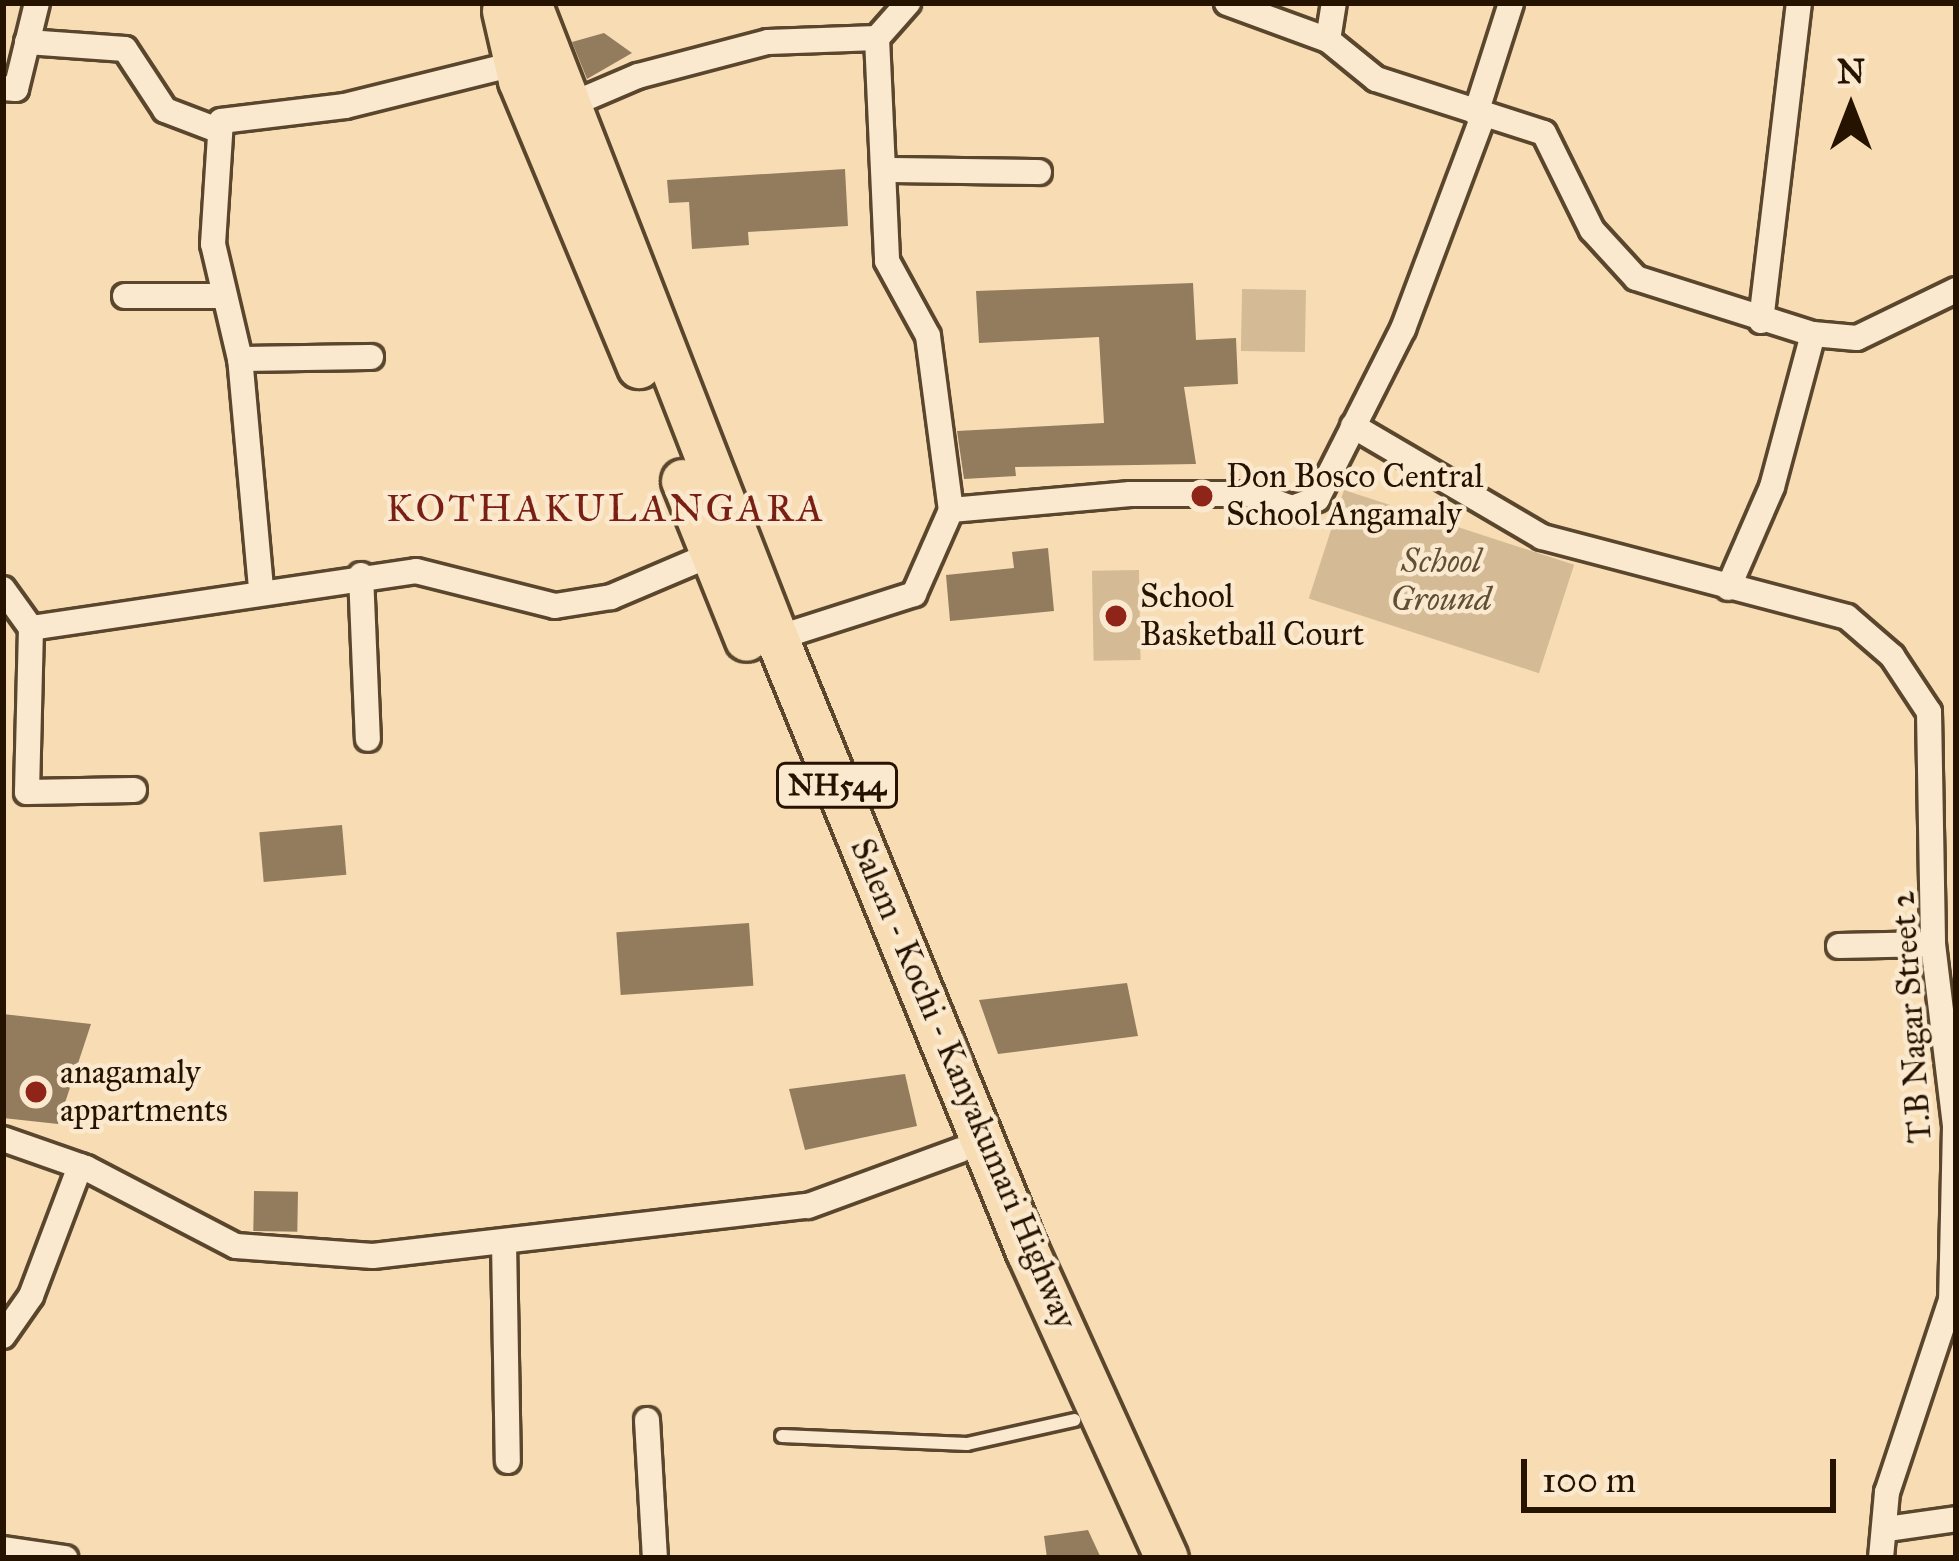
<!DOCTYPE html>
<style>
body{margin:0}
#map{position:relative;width:1959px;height:1561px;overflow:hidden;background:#f8ddb4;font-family:"IM FELL Great Primer",serif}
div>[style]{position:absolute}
.green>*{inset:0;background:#d4bb95;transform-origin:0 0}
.building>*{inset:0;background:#937c5e;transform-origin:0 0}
.roads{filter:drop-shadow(3px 0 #5a462d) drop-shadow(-3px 0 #5a462d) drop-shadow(0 3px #5a462d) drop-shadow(0 -3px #5a462d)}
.service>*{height:12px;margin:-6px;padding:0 6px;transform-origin:6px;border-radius:6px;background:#fae9ce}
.minor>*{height:24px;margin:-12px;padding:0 12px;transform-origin:12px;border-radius:12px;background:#fae9ce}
.trunk>*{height:42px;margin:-21px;padding:0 21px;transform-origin:21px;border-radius:21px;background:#f8ddb4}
.dots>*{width:33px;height:33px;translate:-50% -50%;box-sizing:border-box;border:6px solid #fae9ce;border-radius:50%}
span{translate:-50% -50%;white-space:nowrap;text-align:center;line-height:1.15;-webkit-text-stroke:9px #fae9ce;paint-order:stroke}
.shield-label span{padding:3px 9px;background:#fae9ce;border:3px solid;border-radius:9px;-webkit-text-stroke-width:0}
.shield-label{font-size:30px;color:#251300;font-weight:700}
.poi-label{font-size:33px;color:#251300}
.left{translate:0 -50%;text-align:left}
.park-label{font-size:33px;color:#624e34;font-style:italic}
.street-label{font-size:33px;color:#251300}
.quarter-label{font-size:39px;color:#7a1f14;letter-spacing:3px}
.frame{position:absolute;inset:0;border:6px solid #251300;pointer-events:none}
.north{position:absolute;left:1791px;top:48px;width:120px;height:120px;-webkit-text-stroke:9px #fae9ce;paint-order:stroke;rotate:0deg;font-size:33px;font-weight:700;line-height:48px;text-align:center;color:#251300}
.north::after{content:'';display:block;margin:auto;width:42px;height:54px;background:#251300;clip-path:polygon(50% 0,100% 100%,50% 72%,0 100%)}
.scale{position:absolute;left:1521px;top:1459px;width:315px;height:54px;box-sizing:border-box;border:6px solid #251300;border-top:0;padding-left:15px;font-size:36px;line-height:42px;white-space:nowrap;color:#251300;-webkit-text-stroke:9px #fae9ce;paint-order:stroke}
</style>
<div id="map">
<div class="green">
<i style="left:1242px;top:289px;width:64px;height:62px;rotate:1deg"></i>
<i style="left:1344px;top:490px;width:242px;height:114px;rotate:18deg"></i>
<i style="left:1139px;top:570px;width:90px;height:47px;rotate:89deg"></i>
</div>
<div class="building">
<i style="clip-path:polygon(604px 33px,632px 53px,587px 79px,572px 42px)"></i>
<i style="clip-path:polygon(845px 169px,848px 226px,748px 232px,749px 245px,692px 249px,689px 202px,669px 203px,667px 180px)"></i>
<i style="clip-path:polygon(1193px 283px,1196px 340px,1236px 338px,1238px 384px,1184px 387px,1196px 464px,1015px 467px,1016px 476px,964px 479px,957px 431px,1104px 423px,1099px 337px,979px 343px,976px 291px)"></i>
<i style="clip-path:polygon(1048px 548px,1054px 611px,950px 621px,946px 575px,1014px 568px,1012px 552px)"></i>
<i style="left:342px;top:825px;width:50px;height:83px;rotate:85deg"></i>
<i style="left:749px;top:923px;width:63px;height:133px;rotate:86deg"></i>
<i style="clip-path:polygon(1127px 983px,1138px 1036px,998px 1054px,979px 1000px)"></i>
<i style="clip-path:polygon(3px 1014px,91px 1024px,58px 1124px,3px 1118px)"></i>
<i style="clip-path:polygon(905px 1074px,917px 1126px,805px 1150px,789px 1089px)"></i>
<i style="left:254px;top:1191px;width:44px;height:40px;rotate:1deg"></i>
<i style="clip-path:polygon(1088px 1530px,1101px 1558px,1047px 1558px,1044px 1536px)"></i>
</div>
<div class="roads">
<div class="service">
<i style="left:782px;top:1436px;width:185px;rotate:2.5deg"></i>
<i style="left:967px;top:1444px;width:110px;rotate:-12.6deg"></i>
</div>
<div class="minor">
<i style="left:1227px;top:3px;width:108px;rotate:20.1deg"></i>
<i style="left:1328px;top:40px;width:62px;rotate:39.1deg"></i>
<i style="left:1376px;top:79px;width:176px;rotate:17.8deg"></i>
<i style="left:1544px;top:133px;width:108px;rotate:63.7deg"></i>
<i style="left:1592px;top:230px;width:65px;rotate:47.5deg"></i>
<i style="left:1636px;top:278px;width:186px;rotate:17.6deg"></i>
<i style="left:1813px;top:334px;width:158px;rotate:105deg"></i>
<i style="left:1772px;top:487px;width:110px;rotate:113.5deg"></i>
<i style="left:877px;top:38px;width:223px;rotate:87.4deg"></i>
<i style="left:887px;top:261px;width:85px;rotate:61.3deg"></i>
<i style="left:928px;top:336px;width:176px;rotate:82.5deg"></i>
<i style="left:1328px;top:40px;width:37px;rotate:-81deg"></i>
<i style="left:27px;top:42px;width:98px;rotate:4.1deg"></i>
<i style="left:125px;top:49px;width:73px;rotate:56.7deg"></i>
<i style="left:165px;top:110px;width:59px;rotate:20.9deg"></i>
<i style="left:3px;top:88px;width:13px;rotate:4deg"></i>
<i style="left:16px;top:89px;width:89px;rotate:-76.3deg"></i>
<i style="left:563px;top:108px;width:82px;rotate:-23.1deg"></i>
<i style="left:638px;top:76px;width:134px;rotate:-14.7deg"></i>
<i style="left:768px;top:42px;width:109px;rotate:-2.1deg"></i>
<i style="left:877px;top:38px;width:47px;rotate:-48.5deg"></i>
<i style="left:1476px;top:113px;width:115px;rotate:-72.3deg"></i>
<i style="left:887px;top:170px;width:152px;rotate:0.8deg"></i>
<i style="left:125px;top:296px;width:98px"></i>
<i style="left:1761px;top:321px;width:320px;rotate:-83.2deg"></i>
<i style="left:1813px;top:334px;width:44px;rotate:5.2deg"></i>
<i style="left:1857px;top:338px;width:110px;rotate:-25.9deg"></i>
<i style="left:240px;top:359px;width:131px;rotate:-0.9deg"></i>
<i style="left:1353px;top:426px;width:219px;rotate:30.4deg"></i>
<i style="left:1542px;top:537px;width:315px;rotate:14.7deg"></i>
<i style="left:1847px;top:617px;width:60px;rotate:40.9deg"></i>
<i style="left:1892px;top:656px;width:67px;rotate:56.5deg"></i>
<i style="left:1929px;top:712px;width:232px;rotate:89deg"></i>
<i style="left:1933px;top:944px;width:184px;rotate:83.1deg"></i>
<i style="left:1955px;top:1127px;width:173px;rotate:91.3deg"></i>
<i style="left:1951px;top:1300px;width:202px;rotate:108.4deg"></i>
<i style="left:1887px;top:1492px;width:66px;rotate:95.2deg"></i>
<i style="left:361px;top:575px;width:164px;rotate:87.6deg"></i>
<i style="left:261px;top:588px;width:230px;rotate:-95.2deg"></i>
<i style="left:240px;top:359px;width:118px;rotate:-103.2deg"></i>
<i style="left:213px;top:244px;width:123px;rotate:-86.3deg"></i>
<i style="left:221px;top:121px;width:125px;rotate:-6.9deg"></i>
<i style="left:345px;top:106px;width:175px;rotate:-13.9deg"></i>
<i style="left:3px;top:589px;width:48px;rotate:54.3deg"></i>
<i style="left:31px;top:628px;width:389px;rotate:-8.4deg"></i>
<i style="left:416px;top:571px;width:143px;rotate:14.1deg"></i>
<i style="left:555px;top:606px;width:57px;rotate:-9.1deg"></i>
<i style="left:611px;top:597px;width:108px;rotate:-23deg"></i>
<i style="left:31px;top:628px;width:164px;rotate:91.4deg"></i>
<i style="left:27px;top:792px;width:107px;rotate:-1.1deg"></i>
<i style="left:777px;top:638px;width:144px;rotate:-17.8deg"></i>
<i style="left:914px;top:594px;width:92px;rotate:-66.2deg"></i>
<i style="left:951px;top:510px;width:180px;rotate:-5.1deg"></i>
<i style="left:1130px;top:494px;width:123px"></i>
<i style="left:1253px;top:494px;width:41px;rotate:19.7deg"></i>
<i style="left:1292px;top:508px;width:27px;rotate:-20deg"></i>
<i style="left:1317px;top:499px;width:191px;rotate:-63.2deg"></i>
<i style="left:1403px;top:329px;width:228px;rotate:-69.4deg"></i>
<i style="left:1839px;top:946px;width:94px;rotate:-1.2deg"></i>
<i style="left:3px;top:1139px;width:88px;rotate:19.3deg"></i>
<i style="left:86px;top:1168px;width:169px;rotate:27.5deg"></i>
<i style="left:236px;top:1246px;width:137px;rotate:4.2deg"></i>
<i style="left:373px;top:1256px;width:438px;rotate:-6.6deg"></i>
<i style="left:808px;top:1206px;width:162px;rotate:-20.2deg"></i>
<i style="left:504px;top:1242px;width:219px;rotate:89deg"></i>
<i style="left:3px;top:1336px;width:49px;rotate:-55deg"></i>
<i style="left:31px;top:1296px;width:139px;rotate:-69.3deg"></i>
<i style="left:647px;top:1420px;width:138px;rotate:86.7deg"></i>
<i style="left:1887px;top:1529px;width:70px;rotate:-8.2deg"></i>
<i style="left:3px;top:1549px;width:63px;rotate:8.3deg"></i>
</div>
<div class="trunk">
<i style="left:530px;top:3px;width:681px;rotate:68.75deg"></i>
<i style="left:777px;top:638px;width:663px;rotate:67.77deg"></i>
<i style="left:1028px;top:1252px;width:336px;rotate:65.6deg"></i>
<i style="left:504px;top:11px;width:72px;rotate:77.1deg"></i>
<i style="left:520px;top:81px;width:310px;rotate:67.4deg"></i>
<i style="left:683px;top:481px;width:171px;rotate:68.1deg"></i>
</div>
</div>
<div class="dots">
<i style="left:1202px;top:496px;background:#8f2418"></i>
<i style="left:1116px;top:616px;background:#8f2418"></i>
<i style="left:36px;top:1092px;background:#8f2418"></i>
</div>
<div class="shield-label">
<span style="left:837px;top:785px">NH544</span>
</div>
<div class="poi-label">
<span class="left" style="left:1226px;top:496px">Don Bosco Central<br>School Angamaly</span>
<span class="left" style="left:1140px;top:616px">School<br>Basketball Court</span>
<span class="left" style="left:60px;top:1092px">anagamaly<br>appartments</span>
</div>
<div class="park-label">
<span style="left:1441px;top:581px">School<br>Ground</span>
</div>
<div class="street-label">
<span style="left:1912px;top:1017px;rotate:-94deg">T.B Nagar Street 2</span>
<span style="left:963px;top:1084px;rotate:67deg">Salem - Kochi - Kanyakumari Highway</span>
</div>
<div class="quarter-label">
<span style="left:606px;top:508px">KOTHAKULANGARA</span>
</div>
<div class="frame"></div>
<div class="north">N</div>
<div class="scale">100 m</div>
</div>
